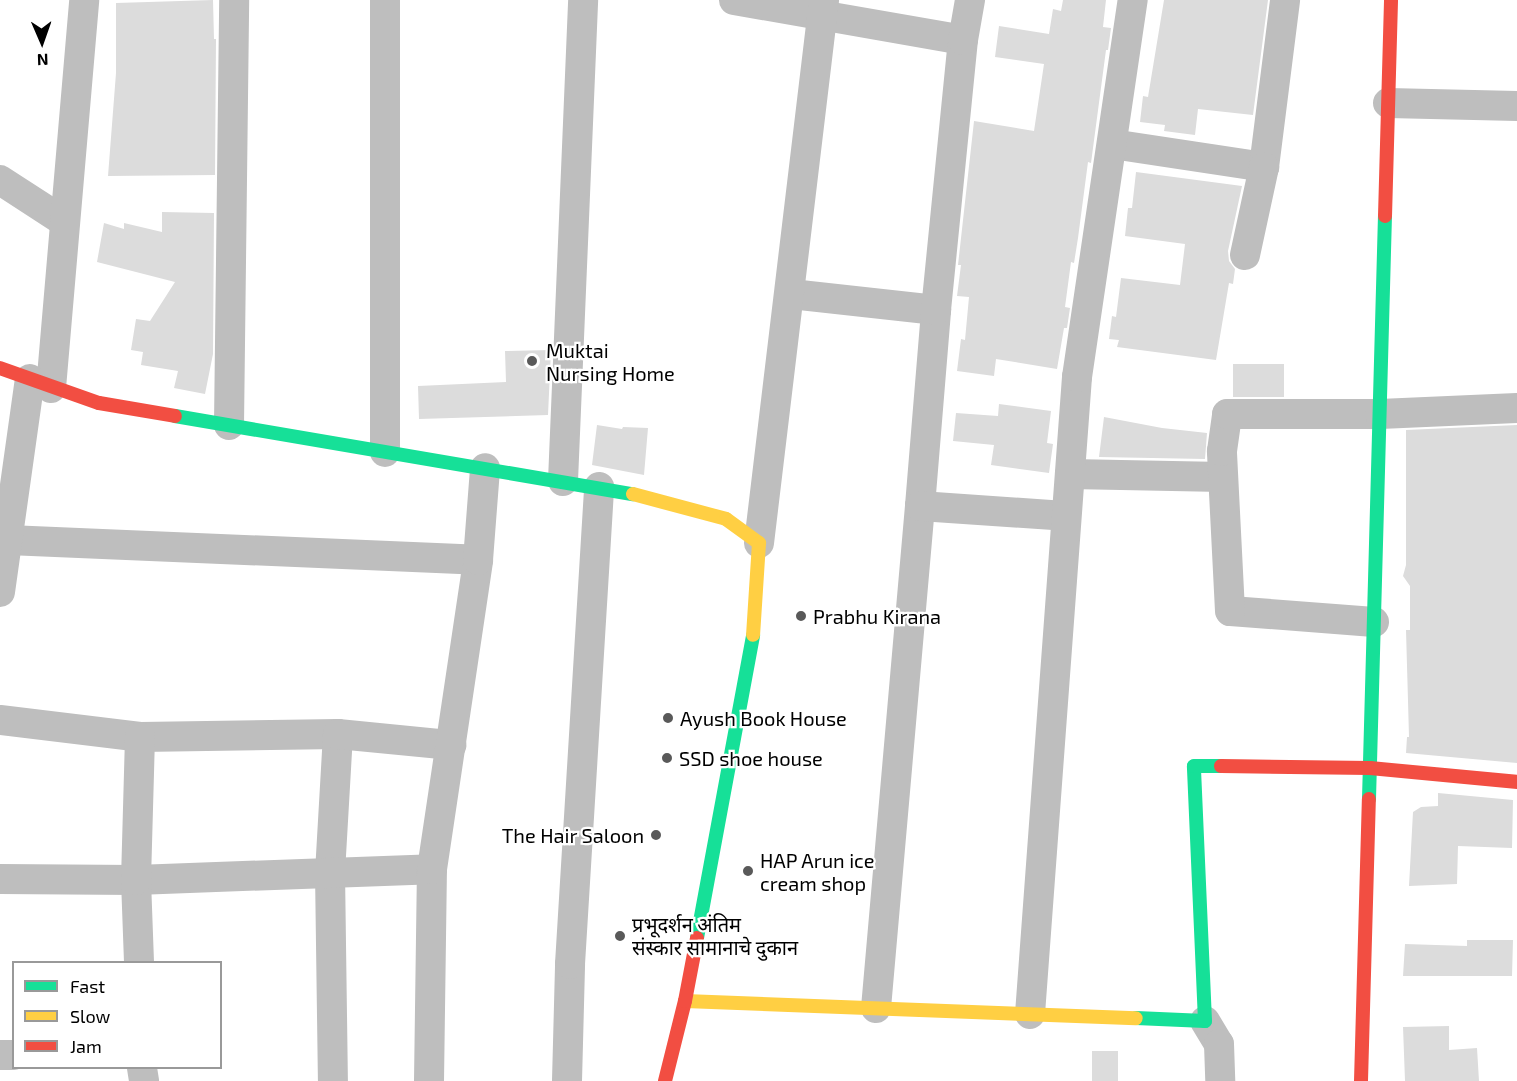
<!DOCTYPE html>
<meta charset="utf-8">
<style>
body{margin:0}
#map{position:relative;width:1517px;height:1081px;overflow:hidden;background:#fff;font-family:"Exo 2","Noto Sans Devanagari",sans-serif}
div>[style]{position:absolute}
.building>*{inset:0;background:#dcdcdc;transform-origin:0 0}
.street>*{height:30px;margin:-15px;padding:0 15px;transform-origin:15px;border-radius:15px;background:#bebebe}
.fast>*{height:14px;margin:-7px;padding:0 7px;transform-origin:7px;border-radius:7px;background:#16e098}
.slow>*{height:14px;margin:-7px;padding:0 7px;transform-origin:7px;border-radius:7px;background:#ffcf43}
.jam>*{height:14px;margin:-7px;padding:0 7px;transform-origin:7px;border-radius:7px;background:#f24e42}
.dots>*{width:16px;height:16px;translate:-50% -50%;box-sizing:border-box;border:3px solid #fff;border-radius:50%}
span{translate:-50% -50%;white-space:nowrap;text-align:center;line-height:1.15;-webkit-text-stroke:4.5px #fff;paint-order:stroke}
.poi-label{font-size:20px;color:#000}
.left{translate:0 -50%;text-align:left}
.right{translate:-100% -50%;text-align:right}
.legend{position:absolute;left:12px;top:961px;width:210px;height:108px;box-sizing:border-box;background:#fff;border:2px solid #999;margin:0;padding:8px 10px;list-style:none;font-size:18px;color:#000}
.legend li{display:flex;align-items:center;gap:12px;height:30px}
.legend b{width:30px;border:2px solid #999}
.north{position:absolute;left:12px;top:12px;width:60px;height:60px;-webkit-text-stroke:4px #fff;paint-order:stroke;rotate:178deg;font-size:16px;font-weight:700;line-height:24px;text-align:center;color:#000}
.north::after{content:'';display:block;margin:auto;width:21px;height:27px;background:#000;clip-path:polygon(50% 0,100% 100%,50% 72%,0 100%)}
</style>
<div id="map">
<div class="building">
<i style="clip-path:polygon(213px 0,214px 39px,216px 39px,215px 175px,108px 176px,116px 73px,116px 3px)"></i>
<i style="clip-path:polygon(1063px 0,1106px 0,1103px 27px,1111px 28px,1108px 50px,1106px 50px,1091px 163px,1088px 162px,1078px 238px,1074px 263px,1071px 262px,1065px 307px,1070px 308px,1067px 328px,1064px 328px,1057px 369px,996px 359px,994px 376px,957px 371px,961px 339px,965px 340px,969px 297px,957px 296px,961px 265px,958px 265px,974px 121px,1034px 131px,1044px 64px,995px 57px,999px 26px,1049px 34px,1053px 9px,1061px 11px)"></i>
<i style="clip-path:polygon(1164px 0,1268px 0,1253px 115px,1198px 109px,1195px 135px,1164px 131px,1165px 125px,1140px 122px,1143px 96px,1148px 97px)"></i>
<i style="clip-path:polygon(1136px 172px,1242px 186px,1228px 251px,1229px 261px,1235px 269px,1233px 284px,1229px 283px,1216px 360px,1117px 347px,1119px 340px,1109px 339px,1112px 316px,1116px 317px,1121px 278px,1180px 285px,1185px 244px,1125px 236px,1128px 208px,1132px 208px)"></i>
<i style="clip-path:polygon(162px 212px,214px 213px,213px 354px,205px 394px,174px 388px,178px 371px,141px 365px,143px 352px,131px 350px,136px 319px,150px 321px,175px 282px,97px 262px,104px 223px,124px 229px,124px 223px,162px 232px)"></i>
<i style="clip-path:polygon(551px 350px,548px 415px,419px 419px,418px 386px,506px 382px,505px 351px)"></i>
<i style="left:1284px;top:364px;width:33px;height:51px;rotate:90deg"></i>
<i style="clip-path:polygon(999px 404px,1051px 411px,1047px 443px,1053px 444px,1049px 473px,991px 465px,994px 445px,953px 441px,956px 413px,998px 416px)"></i>
<i style="clip-path:polygon(1104px 417px,1162px 428px,1207px 433px,1205px 459px,1099px 457px)"></i>
<i style="clip-path:polygon(597px 425px,622px 429px,623px 427px,648px 428px,644px 475px,592px 465px)"></i>
<i style="clip-path:polygon(1517px 425px,1517px 763px,1406px 753px,1407px 737px,1409px 737px,1406px 630px,1410px 630px,1410px 586px,1403px 576px,1406px 565px,1406px 430px)"></i>
<i style="clip-path:polygon(1438px 793px,1513px 800px,1512px 848px,1458px 846px,1457px 884px,1409px 886px,1413px 812px,1421px 807px,1438px 806px)"></i>
<i style="clip-path:polygon(1467px 940px,1513px 940px,1512px 976px,1403px 976px,1405px 944px,1467px 946px)"></i>
<i style="clip-path:polygon(1449px 1026px,1449px 1050px,1477px 1048px,1479px 1081px,1405px 1081px,1403px 1027px)"></i>
<i style="left:1092px;top:1051px;width:26px;height:30px"></i>
</div>
<div class="street">
<i style="left:385px;top:0;width:452px;rotate:90deg"></i>
<i style="left:734px;top:0;width:232px;rotate:9.9deg"></i>
<i style="left:1388px;top:103px;width:129px;rotate:1.3deg"></i>
<i style="left:1112px;top:144px;width:154px;rotate:8.6deg"></i>
<i style="left:1264px;top:167px;width:168px;rotate:-82.8deg"></i>
<i style="left:0;top:180px;width:77px;rotate:32.9deg"></i>
<i style="left:1245px;top:255px;width:90px;rotate:-77.8deg"></i>
<i style="left:791px;top:294px;width:146px;rotate:6.3deg"></i>
<i style="left:51px;top:388px;width:389px;rotate:-85.1deg"></i>
<i style="left:229px;top:425px;width:425px;rotate:-89.3deg"></i>
<i style="left:1070px;top:474px;width:153px;rotate:1.1deg"></i>
<i style="left:563px;top:481px;width:481px;rotate:-87.6deg"></i>
<i style="left:920px;top:506px;width:197px;rotate:-85.3deg"></i>
<i style="left:936px;top:310px;width:271px;rotate:-84.3deg"></i>
<i style="left:963px;top:40px;width:41px;rotate:-80.1deg"></i>
<i style="left:8px;top:540px;width:470px;rotate:2.4deg"></i>
<i style="left:759px;top:543px;width:547px;rotate:-83.17deg"></i>
<i style="left:0;top:592px;width:215px;rotate:-82deg"></i>
<i style="left:1374px;top:622px;width:144px;rotate:-175.6deg"></i>
<i style="left:1230px;top:611px;width:160px;rotate:-92.9deg"></i>
<i style="left:1222px;top:451px;width:37px;rotate:-82deg"></i>
<i style="left:1227px;top:414px;width:153px"></i>
<i style="left:1380px;top:414px;width:137px;rotate:-2.5deg"></i>
<i style="left:0;top:720px;width:141px;rotate:6.9deg"></i>
<i style="left:140px;top:737px;width:198px;rotate:-0.9deg"></i>
<i style="left:338px;top:734px;width:138px;rotate:93.3deg"></i>
<i style="left:330px;top:872px;width:209px;rotate:89.2deg"></i>
<i style="left:338px;top:734px;width:114px;rotate:5.6deg"></i>
<i style="left:0;top:879px;width:136px;rotate:0.4deg"></i>
<i style="left:136px;top:880px;width:296px;rotate:-2.1deg"></i>
<i style="left:139px;top:962px;width:82px;rotate:-92.1deg"></i>
<i style="left:136px;top:880px;width:143px;rotate:-88.4deg"></i>
<i style="left:876px;top:1008px;width:504px;rotate:-84.99deg"></i>
<i style="left:920px;top:506px;width:145px;rotate:3.9deg"></i>
<i style="left:1030px;top:1014px;width:639px;rotate:-85.78deg"></i>
<i style="left:1077px;top:377px;width:381px;rotate:-81.6deg"></i>
<i style="left:1205px;top:1021px;width:27px;rotate:59deg"></i>
<i style="left:1219px;top:1044px;width:37px;rotate:88deg"></i>
<i style="left:0;top:1055px;width:14px"></i>
<i style="left:142px;top:1068px;width:13px;rotate:81deg"></i>
<i style="left:429px;top:1081px;width:212px;rotate:-89.2deg"></i>
<i style="left:432px;top:869px;width:312px;rotate:-81.5deg"></i>
<i style="left:478px;top:560px;width:92px;rotate:-85.6deg"></i>
<i style="left:567px;top:1081px;width:117px;rotate:-88.5deg"></i>
<i style="left:570px;top:964px;width:478px;rotate:-86.5deg"></i>
</div>
<div class="fast">
<i style="left:175px;top:416px;width:465px;rotate:9.7deg"></i>
<i style="left:1369px;top:799px;width:583px;rotate:-88.43deg"></i>
<i style="left:697px;top:938px;width:308px;rotate:-79.5deg"></i>
<i style="left:1136px;top:1018px;width:69px;rotate:2.5deg"></i>
<i style="left:1205px;top:1021px;width:255px;rotate:-92.5deg"></i>
<i style="left:1194px;top:766px;width:27px"></i>
</div>
<div class="slow">
<i style="left:633px;top:494px;width:96px;rotate:15deg"></i>
<i style="left:726px;top:519px;width:41px;rotate:36deg"></i>
<i style="left:759px;top:543px;width:92px;rotate:93.7deg"></i>
<i style="left:685px;top:1001px;width:451px;rotate:2.2deg"></i>
</div>
<div class="jam">
<i style="left:1385px;top:216px;width:216px;rotate:-88.4deg"></i>
<i style="left:0;top:368px;width:105px;rotate:19.5deg"></i>
<i style="left:99px;top:403px;width:77px;rotate:9.7deg"></i>
<i style="left:1221px;top:766px;width:149px;rotate:0.8deg"></i>
<i style="left:1370px;top:768px;width:148px;rotate:5.4deg"></i>
<i style="left:665px;top:1081px;width:82px;rotate:-76deg"></i>
<i style="left:685px;top:1001px;width:64px;rotate:-79.2deg"></i>
<i style="left:1361px;top:1081px;width:282px;rotate:-88.4deg"></i>
</div>
<div class="dots">
<i style="left:532px;top:361px;background:#595959"></i>
<i style="left:801px;top:616px;background:#595959"></i>
<i style="left:668px;top:718px;background:#595959"></i>
<i style="left:667px;top:758px;background:#595959"></i>
<i style="left:656px;top:835px;background:#595959"></i>
<i style="left:748px;top:871px;background:#595959"></i>
<i style="left:620px;top:936px;background:#595959"></i>
</div>
<div class="poi-label">
<span class="left" style="left:546px;top:362px">Muktai<br>Nursing Home</span>
<span class="left" style="left:813px;top:616px">Prabhu Kirana</span>
<span class="left" style="left:680px;top:718px">Ayush Book House</span>
<span class="left" style="left:679px;top:758px">SSD shoe house</span>
<span class="right" style="left:644px;top:835px">The Hair Saloon</span>
<span class="left" style="left:760px;top:872px">HAP Arun ice<br>cream shop</span>
<span class="left" style="left:632px;top:936px">प्रभूदर्शन अंतिम<br>संस्कार सामानाचे दुकान</span>
</div>
<ul class="legend">
<li><b style="height:8px;background:#16e098"></b>Fast</li>
<li><b style="height:8px;background:#ffcf43"></b>Slow</li>
<li><b style="height:8px;background:#f24e42"></b>Jam</li>
</ul>
<div class="north">N</div>
</div>
